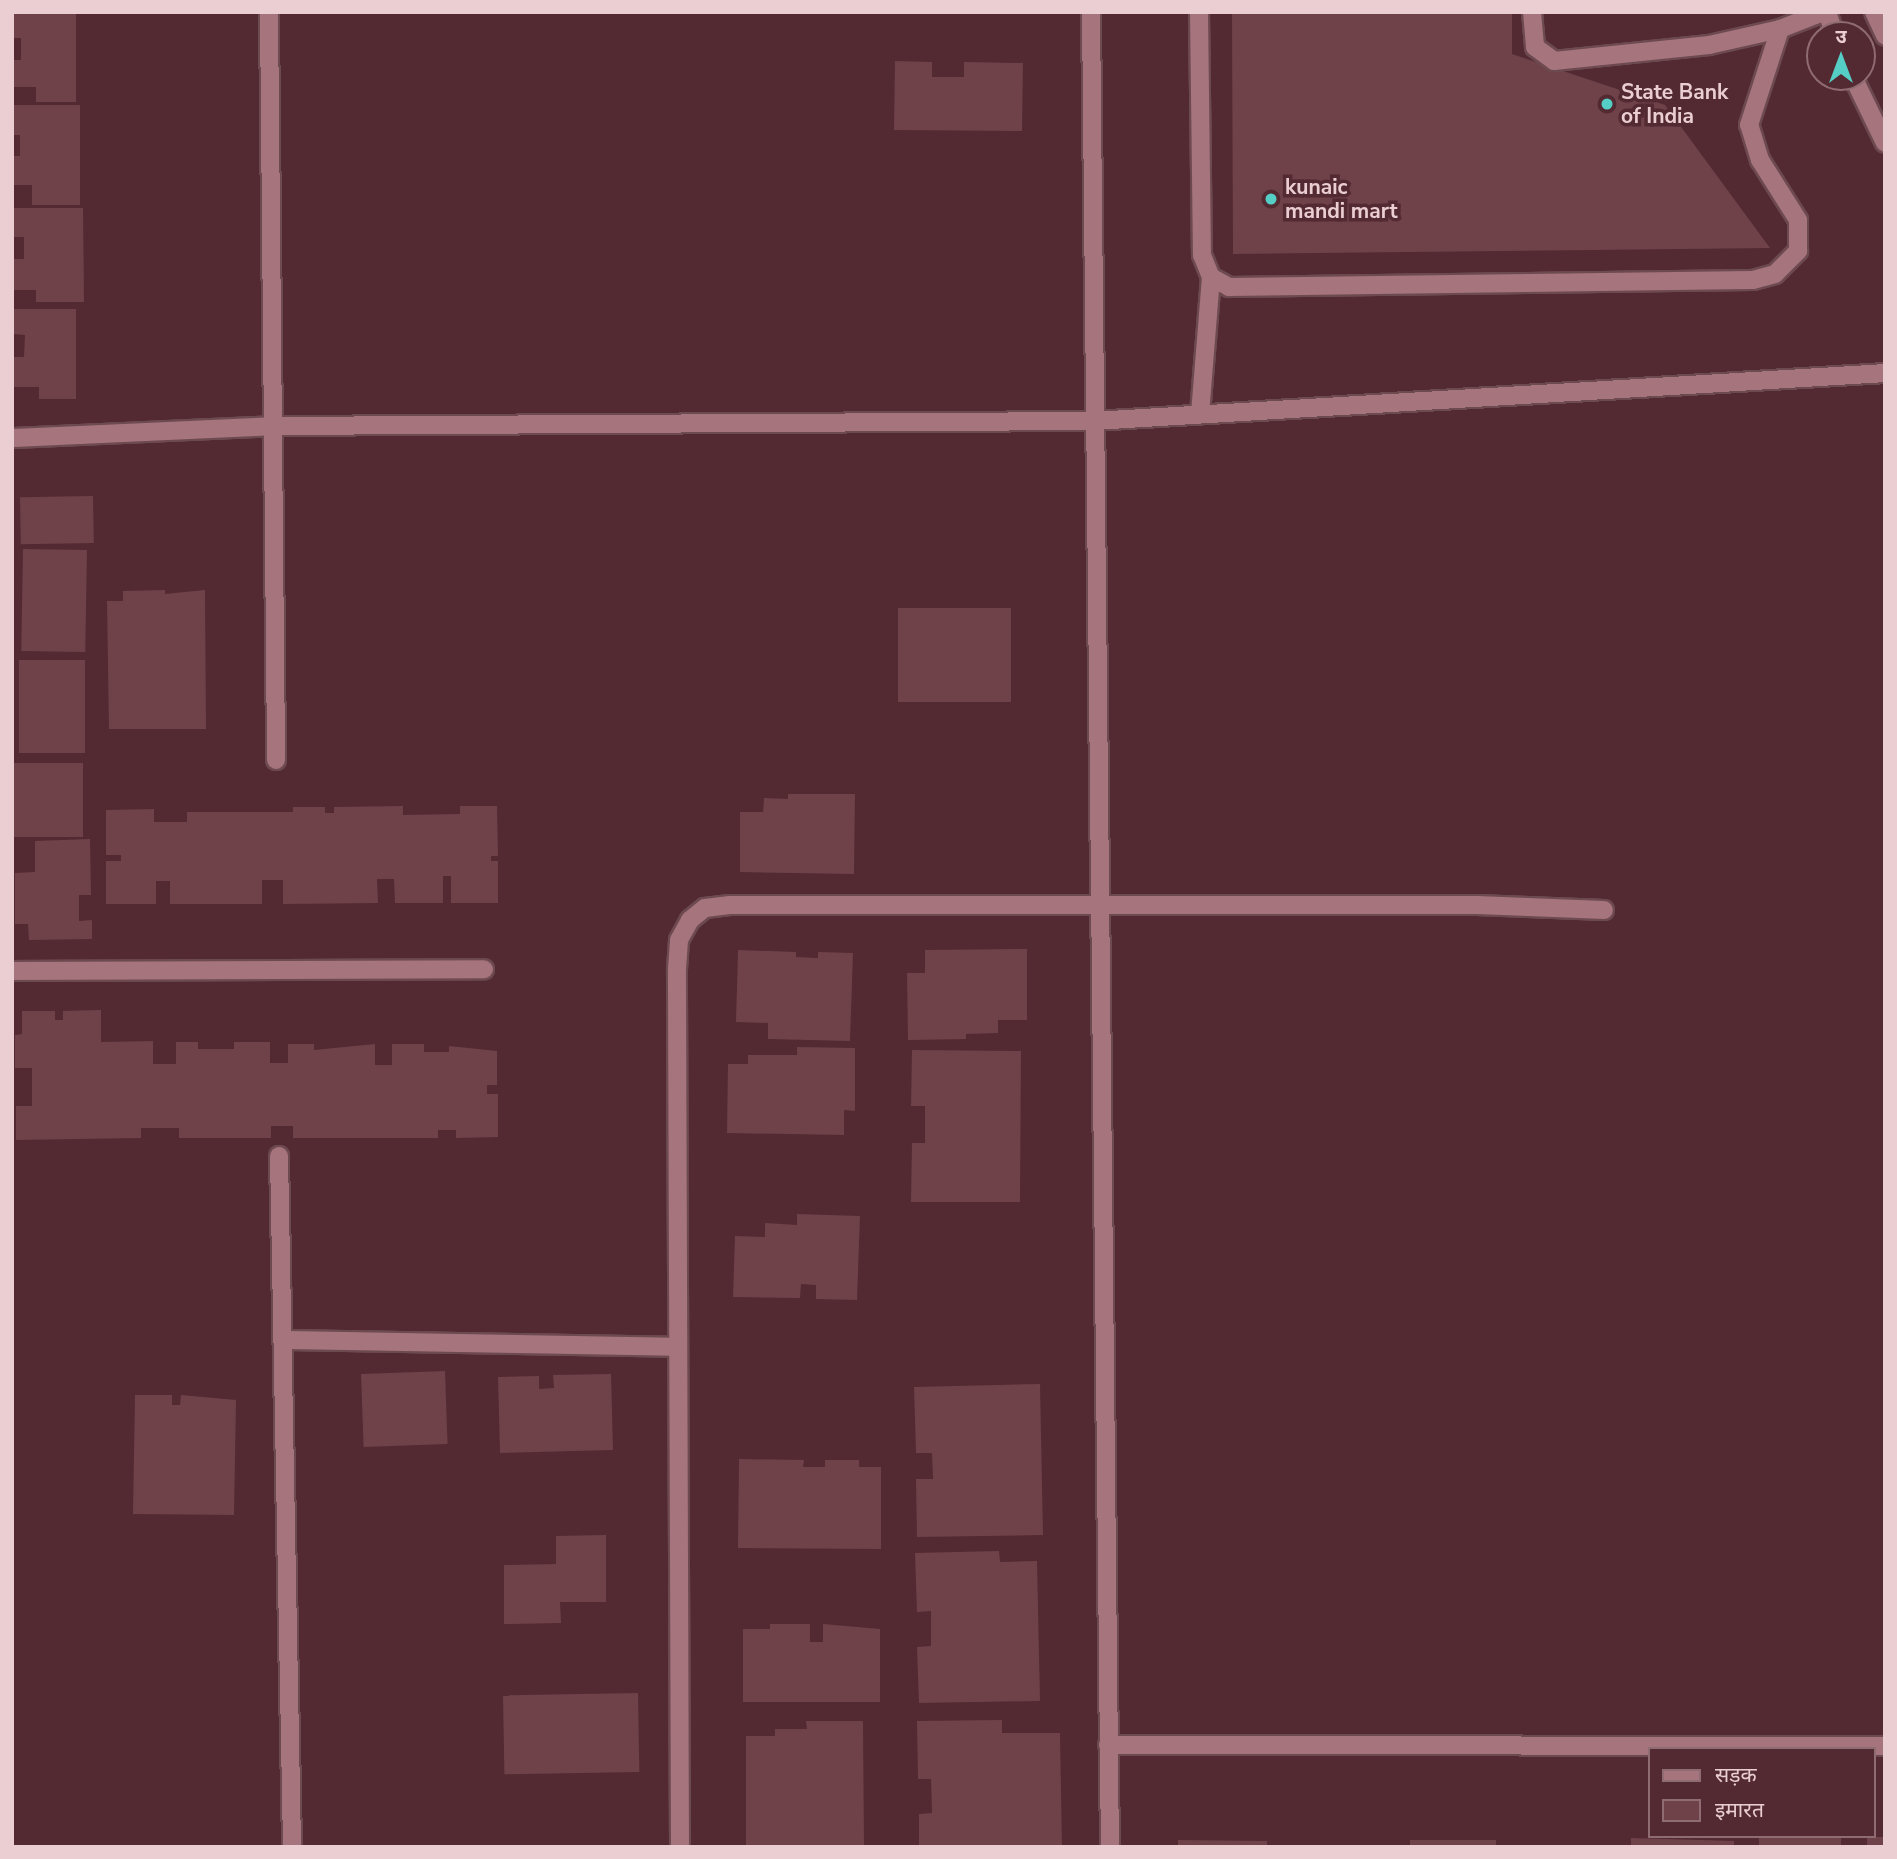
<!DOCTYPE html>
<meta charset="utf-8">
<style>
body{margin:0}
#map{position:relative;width:1897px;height:1859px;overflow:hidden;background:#532a32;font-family:"Nunito Sans","Noto Sans Devanagari",sans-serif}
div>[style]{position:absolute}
.building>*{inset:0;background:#6f424a;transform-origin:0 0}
.roads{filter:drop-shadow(2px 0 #6d4950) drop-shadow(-2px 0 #6d4950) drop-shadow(0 2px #6d4950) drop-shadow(0 -2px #6d4950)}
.service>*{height:18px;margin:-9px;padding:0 9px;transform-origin:9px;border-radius:9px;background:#a5747c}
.minor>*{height:18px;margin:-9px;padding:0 9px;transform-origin:9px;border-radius:9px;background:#a5747c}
.secondary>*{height:18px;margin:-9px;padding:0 9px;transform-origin:9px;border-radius:9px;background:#a5747c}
.dots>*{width:19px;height:19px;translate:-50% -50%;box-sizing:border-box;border:4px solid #532a32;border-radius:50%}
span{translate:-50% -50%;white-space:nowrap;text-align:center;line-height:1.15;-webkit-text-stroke:7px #532a32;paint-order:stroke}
.poi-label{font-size:21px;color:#eaced2;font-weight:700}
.left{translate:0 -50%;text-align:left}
.frame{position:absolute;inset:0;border:14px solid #eaced2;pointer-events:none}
.legend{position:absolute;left:1648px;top:1747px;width:228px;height:91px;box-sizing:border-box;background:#532a32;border:2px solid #8f6c72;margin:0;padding:9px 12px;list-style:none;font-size:21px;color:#eaced2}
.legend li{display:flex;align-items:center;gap:14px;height:35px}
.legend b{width:35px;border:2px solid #8f6c72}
.north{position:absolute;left:1806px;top:21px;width:70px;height:70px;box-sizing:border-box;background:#532a32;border:2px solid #8f6c72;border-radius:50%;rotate:0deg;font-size:19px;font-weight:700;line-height:28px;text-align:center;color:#eaced2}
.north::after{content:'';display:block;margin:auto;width:24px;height:32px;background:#55cec5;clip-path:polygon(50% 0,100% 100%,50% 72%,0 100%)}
</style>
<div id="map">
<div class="building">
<i style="clip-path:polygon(12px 12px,76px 12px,76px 102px,36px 102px,36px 87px,13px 87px,12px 60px,21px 60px,21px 38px,12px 38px)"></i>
<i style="clip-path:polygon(1232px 12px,1512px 12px,1512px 54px,1665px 105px,1770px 248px,1233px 254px)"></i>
<i style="clip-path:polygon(895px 61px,932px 62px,932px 77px,964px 77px,964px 62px,1023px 63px,1022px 131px,894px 130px)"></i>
<i style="clip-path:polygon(12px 105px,80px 105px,80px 205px,32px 205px,32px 185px,12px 185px,12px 156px,20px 156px,20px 135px,12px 135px)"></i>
<i style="clip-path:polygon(12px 208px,83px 208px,84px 302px,36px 302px,36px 290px,12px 290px,12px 259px,24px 259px,24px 237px,12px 237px)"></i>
<i style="clip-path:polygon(12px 309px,76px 309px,76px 399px,39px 399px,39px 387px,12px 387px,12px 357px,24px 357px,25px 335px,12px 334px)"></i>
<i style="left:93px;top:496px;width:47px;height:73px;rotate:89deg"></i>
<i style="left:23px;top:549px;width:64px;height:102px;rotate:1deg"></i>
<i style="clip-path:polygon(165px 590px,165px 594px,205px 590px,206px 729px,109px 729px,107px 601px,123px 601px,123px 591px)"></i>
<i style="left:898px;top:608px;width:113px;height:94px"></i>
<i style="left:19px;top:660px;width:66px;height:93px"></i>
<i style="left:13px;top:763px;width:70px;height:74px"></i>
<i style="clip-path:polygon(788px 794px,855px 794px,854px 874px,740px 872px,740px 812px,763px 812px,764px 798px,788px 799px)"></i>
<i style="clip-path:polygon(403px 806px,403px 815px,460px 814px,460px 806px,497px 806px,498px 856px,491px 856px,491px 861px,498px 861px,498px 903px,451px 903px,451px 876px,443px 876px,443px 903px,395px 903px,394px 879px,377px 879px,378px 903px,283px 904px,283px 880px,262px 880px,262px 904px,170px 904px,170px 881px,156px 881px,156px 904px,106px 904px,106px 861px,121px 861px,121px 855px,106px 855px,106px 810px,154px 809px,154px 822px,187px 822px,187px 812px,293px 812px,293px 807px,325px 807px,325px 813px,334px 813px,334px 807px)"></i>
<i style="clip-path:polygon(90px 839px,91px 895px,79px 895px,79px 921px,92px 920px,92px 939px,29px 940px,28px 924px,15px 924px,15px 873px,35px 872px,35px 841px)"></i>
<i style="clip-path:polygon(1027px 949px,1027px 1020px,998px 1020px,998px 1033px,966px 1034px,966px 1039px,908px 1040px,907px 973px,925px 973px,925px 950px)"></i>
<i style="clip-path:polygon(738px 950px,796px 952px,796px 957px,818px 958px,818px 952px,853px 953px,850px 1041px,768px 1039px,768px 1023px,736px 1022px)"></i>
<i style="clip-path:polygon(101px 1010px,101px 1042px,153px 1041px,153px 1064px,176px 1064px,176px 1042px,198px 1042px,198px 1049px,234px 1049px,234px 1042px,270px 1042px,270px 1063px,288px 1063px,288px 1044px,314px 1044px,314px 1050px,375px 1044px,375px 1065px,392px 1065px,392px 1044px,424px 1044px,424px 1052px,449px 1052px,449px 1046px,497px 1051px,497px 1085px,487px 1085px,487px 1094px,498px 1094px,498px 1137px,456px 1138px,456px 1130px,438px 1130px,438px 1138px,293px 1138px,293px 1126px,271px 1126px,271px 1138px,179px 1138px,179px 1128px,141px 1128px,141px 1138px,16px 1140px,16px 1106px,32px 1106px,32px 1068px,15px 1068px,15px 1035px,22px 1034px,22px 1011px,55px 1011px,55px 1020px,63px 1020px,63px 1011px)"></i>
<i style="clip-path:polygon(797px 1047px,855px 1048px,855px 1111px,844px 1110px,844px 1135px,727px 1133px,728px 1064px,748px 1064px,748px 1055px,797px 1055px)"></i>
<i style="clip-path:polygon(912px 1050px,1021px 1051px,1020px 1202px,911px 1202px,912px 1143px,925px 1143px,925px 1106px,911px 1106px)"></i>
<i style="clip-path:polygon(797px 1214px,860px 1216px,857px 1300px,816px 1299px,816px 1285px,801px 1284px,800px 1298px,733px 1297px,735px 1236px,765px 1237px,765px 1223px,797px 1225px)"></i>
<i style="left:445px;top:1371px;width:73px;height:84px;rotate:88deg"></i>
<i style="clip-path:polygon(611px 1374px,613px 1450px,500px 1453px,498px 1377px,539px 1376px,539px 1389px,554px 1388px,553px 1375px)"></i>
<i style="clip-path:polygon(1040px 1384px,1043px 1535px,917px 1537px,916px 1479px,933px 1479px,932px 1453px,916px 1453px,914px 1387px)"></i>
<i style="clip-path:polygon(135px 1395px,172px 1395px,172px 1405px,180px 1405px,181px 1395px,236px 1400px,234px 1515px,133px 1514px)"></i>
<i style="clip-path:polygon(739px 1459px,804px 1460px,803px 1467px,825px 1467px,825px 1460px,859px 1460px,859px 1467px,881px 1467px,881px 1549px,738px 1548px)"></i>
<i style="clip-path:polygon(606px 1535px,606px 1602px,560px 1602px,561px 1623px,504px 1624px,504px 1565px,556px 1564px,556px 1536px)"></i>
<i style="clip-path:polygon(999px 1551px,1000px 1562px,1037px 1561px,1040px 1701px,919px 1703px,917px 1647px,931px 1646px,931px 1611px,917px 1612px,915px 1553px)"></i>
<i style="clip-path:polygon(770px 1624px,810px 1624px,810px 1642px,823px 1642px,823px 1624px,880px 1629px,880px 1702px,743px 1702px,743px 1629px,770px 1629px)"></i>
<i style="left:638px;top:1693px;width:79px;height:135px;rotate:89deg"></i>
<i style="clip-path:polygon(1002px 1720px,1002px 1733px,1060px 1733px,1062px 1847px,919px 1847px,919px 1814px,932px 1813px,931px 1779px,918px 1779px,917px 1721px)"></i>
<i style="clip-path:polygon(806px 1721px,863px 1721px,864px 1847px,746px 1847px,746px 1736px,775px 1736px,775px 1729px,807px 1729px)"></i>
<i style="left:1867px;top:1837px;width:18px;height:10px"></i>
<i style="clip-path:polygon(1631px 1838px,1734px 1841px,1734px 1847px,1631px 1847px)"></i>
<i style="left:1759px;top:1838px;width:82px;height:9px"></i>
<i style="clip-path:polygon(1178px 1840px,1267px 1841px,1267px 1847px,1178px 1847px)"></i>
<i style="left:1410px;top:1840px;width:86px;height:7px"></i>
</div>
<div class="roads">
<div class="service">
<i style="left:1199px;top:12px;width:243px;rotate:89.3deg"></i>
<i style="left:1202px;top:255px;width:24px;rotate:68deg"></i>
<i style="left:1211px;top:277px;width:21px;rotate:29deg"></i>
<i style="left:1229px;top:287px;width:524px;rotate:-0.77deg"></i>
<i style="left:1753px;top:280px;width:23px;rotate:-15deg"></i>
<i style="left:1775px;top:274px;width:33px;rotate:-45deg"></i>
<i style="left:1798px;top:251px;width:31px;rotate:-90deg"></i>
<i style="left:1798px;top:220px;width:71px;rotate:-122.3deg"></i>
<i style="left:1760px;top:160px;width:37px;rotate:-107deg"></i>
<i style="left:1749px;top:125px;width:101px;rotate:-72.1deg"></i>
<i style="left:1532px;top:12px;width:35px;rotate:85deg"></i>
<i style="left:1535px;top:47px;width:24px;rotate:36deg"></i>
<i style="left:1554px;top:61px;width:156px;rotate:-5.9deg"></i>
<i style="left:1709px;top:45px;width:73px;rotate:-12.7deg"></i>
<i style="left:1780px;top:29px;width:46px;rotate:-21.6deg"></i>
<i style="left:1200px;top:414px;width:137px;rotate:-85.4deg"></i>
</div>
<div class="minor">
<i style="left:269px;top:12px;width:748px;rotate:89.46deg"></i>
<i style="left:1091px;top:12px;width:1835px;rotate:89.41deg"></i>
<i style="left:12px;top:438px;width:262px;rotate:-2.6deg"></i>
<i style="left:274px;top:426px;width:820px;rotate:-0.35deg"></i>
<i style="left:1094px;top:421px;width:792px;rotate:-3.47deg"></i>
<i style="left:12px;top:971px;width:472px;rotate:-0.2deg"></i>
<i style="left:279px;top:1156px;width:691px;rotate:88.92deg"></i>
<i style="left:283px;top:1340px;width:395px;rotate:1deg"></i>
<i style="left:1108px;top:1745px;width:777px;rotate:0.07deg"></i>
<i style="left:680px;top:1847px;width:878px;rotate:-90.2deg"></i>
<i style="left:677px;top:969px;width:29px;rotate:-86deg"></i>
<i style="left:679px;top:940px;width:23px;rotate:-61deg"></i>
<i style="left:690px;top:920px;width:19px;rotate:-39deg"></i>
<i style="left:705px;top:908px;width:25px;rotate:-7deg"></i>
<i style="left:730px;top:905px;width:747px"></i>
<i style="left:1477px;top:905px;width:127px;rotate:2.3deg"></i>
</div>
<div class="secondary">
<i style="left:1827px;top:12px;width:24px;rotate:71deg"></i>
<i style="left:1874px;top:12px;width:26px;rotate:65deg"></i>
<i style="left:1853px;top:77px;width:73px;rotate:64.1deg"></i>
</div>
</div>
<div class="dots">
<i style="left:1607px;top:104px;background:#55cec5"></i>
<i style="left:1271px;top:199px;background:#55cec5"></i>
</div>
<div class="poi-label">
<span class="left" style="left:1621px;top:104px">State Bank<br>of India</span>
<span class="left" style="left:1285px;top:199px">kunaic<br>mandi mart</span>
</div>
<div class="frame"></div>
<ul class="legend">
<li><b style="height:9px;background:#a5747c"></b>सड़क</li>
<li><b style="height:19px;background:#6f424a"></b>इमारत</li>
</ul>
<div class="north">उ</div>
</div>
